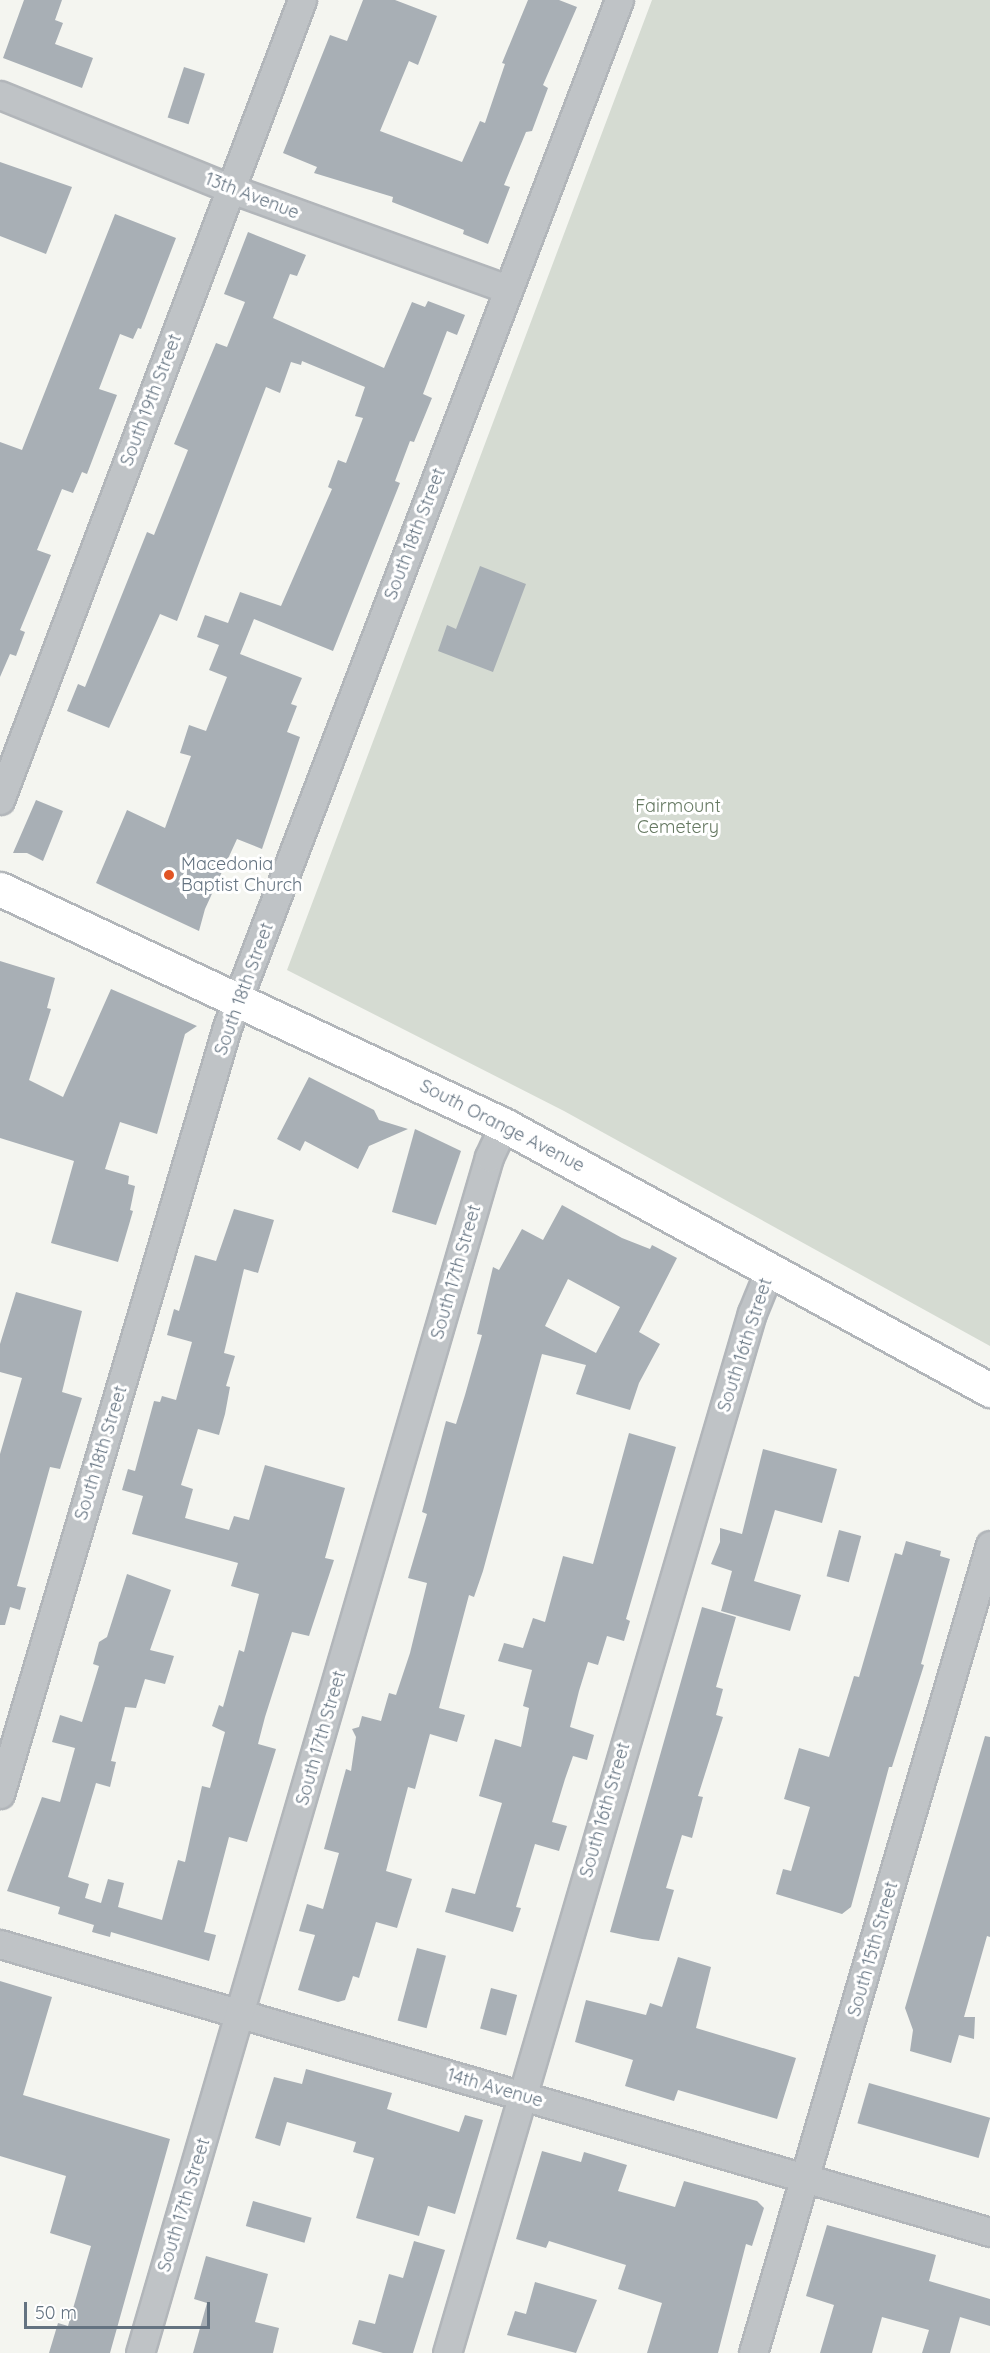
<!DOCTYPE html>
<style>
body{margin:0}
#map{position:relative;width:990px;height:2353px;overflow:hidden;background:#f4f5f0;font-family:Quicksand,sans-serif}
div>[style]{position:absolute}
.green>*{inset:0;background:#d5dbd2}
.building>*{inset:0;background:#a8afb5;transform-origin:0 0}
.roads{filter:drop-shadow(2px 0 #b2b6ba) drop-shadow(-2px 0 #b2b6ba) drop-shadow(0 2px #b2b6ba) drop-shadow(0 -2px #b2b6ba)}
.minor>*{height:27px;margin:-13.5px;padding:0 13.5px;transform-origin:13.5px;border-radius:13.5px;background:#bfc3c6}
.major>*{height:33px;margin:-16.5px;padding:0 16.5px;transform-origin:16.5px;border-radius:16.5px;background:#fff}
.dots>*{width:16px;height:16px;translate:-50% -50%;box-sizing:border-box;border:3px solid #fff;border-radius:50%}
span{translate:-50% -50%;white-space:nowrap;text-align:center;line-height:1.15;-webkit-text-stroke:6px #fff;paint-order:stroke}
.street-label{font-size:18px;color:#647381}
.park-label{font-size:18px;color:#667962}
.poi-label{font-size:18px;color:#647381}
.left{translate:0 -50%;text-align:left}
.scale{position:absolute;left:24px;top:2302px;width:186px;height:27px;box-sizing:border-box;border:3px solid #647381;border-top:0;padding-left:8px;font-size:18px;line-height:21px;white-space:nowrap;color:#647381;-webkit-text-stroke:4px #fff;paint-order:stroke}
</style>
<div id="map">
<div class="green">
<i style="clip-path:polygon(652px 0,990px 0,990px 1346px,564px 1111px,287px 970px)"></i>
</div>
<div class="building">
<i style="clip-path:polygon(24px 0,62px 0,55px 20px,63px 23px,55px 44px,93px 58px,82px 88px,3px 58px)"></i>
<i style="clip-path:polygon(363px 0,395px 0,437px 16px,418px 65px,409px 61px,380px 131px,462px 162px,480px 121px,485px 123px,505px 64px,502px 63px,528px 0,559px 0,577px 7px,543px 85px,548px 88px,532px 131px,526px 132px,504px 185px,510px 187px,488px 244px,463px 234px,464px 230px,392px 202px,393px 197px,314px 173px,317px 167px,283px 153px,330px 35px,347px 41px)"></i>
<i style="left:184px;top:67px;width:22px;height:53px;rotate:18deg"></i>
<i style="clip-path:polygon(0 162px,72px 187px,46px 254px,0 236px)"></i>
<i style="clip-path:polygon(115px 214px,176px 238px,141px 329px,138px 328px,133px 339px,120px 334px,99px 389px,117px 395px,87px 474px,82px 472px,73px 493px,62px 489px,37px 550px,51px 555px,20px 630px,25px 632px,16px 656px,10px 654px,0 677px,0 442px,22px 450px)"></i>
<i style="clip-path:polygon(248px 232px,306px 255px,297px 276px,290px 274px,273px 318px,384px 368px,412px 302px,425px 307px,428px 301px,465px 315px,457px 335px,447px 331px,423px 394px,432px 398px,414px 442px,410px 441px,395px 481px,400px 483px,333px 651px,254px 619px,240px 654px,302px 678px,291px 704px,297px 706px,287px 732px,300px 737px,262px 849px,237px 839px,205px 909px,199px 931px,96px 883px,127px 810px,165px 828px,191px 756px,180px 753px,189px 725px,206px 731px,227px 677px,209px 670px,219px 645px,197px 637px,205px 615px,228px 623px,240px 592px,281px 606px,332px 489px,328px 487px,338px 460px,346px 463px,363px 418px,355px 416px,365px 387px,302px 361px,301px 365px,291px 362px,280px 393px,266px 387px,177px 621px,160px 614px,109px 728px,67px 711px,78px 684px,85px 687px,147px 532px,154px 535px,188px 450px,174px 444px,216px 343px,227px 347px,245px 302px,224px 294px)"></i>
<i style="clip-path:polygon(480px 566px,526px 584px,493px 672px,438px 651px,447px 625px,456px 629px)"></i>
<i style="clip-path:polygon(36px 800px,63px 811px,43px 861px,27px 853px,13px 853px)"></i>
<i style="clip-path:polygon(0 961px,55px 978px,47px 1008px,51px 1009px,29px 1080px,63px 1097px,111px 989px,197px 1026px,185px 1034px,157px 1134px,120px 1122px,105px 1169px,129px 1176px,128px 1184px,135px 1186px,130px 1210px,133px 1211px,118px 1262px,51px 1243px,74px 1161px,0 1138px)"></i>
<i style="clip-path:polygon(309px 1077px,374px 1110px,379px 1120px,408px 1129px,369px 1146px,358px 1169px,305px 1141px,300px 1151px,277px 1139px)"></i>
<i style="clip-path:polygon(415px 1129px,461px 1151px,436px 1225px,392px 1212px)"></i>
<i style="clip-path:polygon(evenodd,562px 1205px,622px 1238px,650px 1249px,652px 1245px,677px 1258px,639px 1332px,660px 1344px,639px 1383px,630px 1410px,576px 1394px,586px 1365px,542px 1354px,483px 1571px,474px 1597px,469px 1595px,439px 1708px,465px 1715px,457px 1742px,430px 1734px,415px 1789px,408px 1787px,386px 1871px,412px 1879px,397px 1928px,376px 1922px,359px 1978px,353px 1976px,345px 2000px,338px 2002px,298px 1990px,315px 1935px,299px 1931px,307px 1904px,323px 1909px,339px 1853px,324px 1849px,346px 1769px,351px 1771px,356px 1737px,352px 1729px,359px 1727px,362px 1716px,381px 1721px,389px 1693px,396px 1695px,410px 1653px,427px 1583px,408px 1578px,427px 1514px,422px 1512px,446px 1421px,456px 1424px,465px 1395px,482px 1335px,477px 1334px,493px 1267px,499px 1270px,522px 1229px,543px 1240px,562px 1205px,568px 1279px,620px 1307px,596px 1353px,545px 1326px,568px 1279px)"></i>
<i style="clip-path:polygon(234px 1209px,274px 1220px,258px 1273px,244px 1269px,224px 1353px,235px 1356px,226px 1386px,230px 1387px,225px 1414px,219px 1435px,198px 1429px,181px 1485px,193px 1489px,185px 1518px,229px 1530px,234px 1516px,249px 1520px,265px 1465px,345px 1488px,325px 1558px,334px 1560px,309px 1636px,292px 1632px,265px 1717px,258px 1744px,276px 1749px,247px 1842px,229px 1837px,204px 1932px,216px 1935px,209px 1961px,111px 1932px,110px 1937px,92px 1932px,94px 1925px,58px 1914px,60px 1907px,7px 1891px,42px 1797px,60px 1802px,75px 1748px,52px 1742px,60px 1715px,82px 1722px,99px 1666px,93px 1664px,99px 1642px,107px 1637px,127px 1574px,171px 1590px,150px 1650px,174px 1656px,165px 1684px,145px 1679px,136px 1708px,125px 1707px,111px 1761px,116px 1762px,110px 1787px,96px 1783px,68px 1877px,89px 1884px,85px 1898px,101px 1903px,108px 1879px,124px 1883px,118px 1907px,162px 1920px,178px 1860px,185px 1862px,202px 1786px,210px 1788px,225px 1732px,212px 1726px,219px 1705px,223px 1707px,239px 1650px,244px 1652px,259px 1594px,231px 1586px,238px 1563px,132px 1534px,143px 1496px,122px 1490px,128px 1469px,135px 1471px,154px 1401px,160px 1402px,162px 1396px,176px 1400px,192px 1342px,167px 1335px,174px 1309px,179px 1311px,195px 1255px,216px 1261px)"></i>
<i style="clip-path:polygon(16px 1292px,82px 1311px,62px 1392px,82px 1398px,60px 1469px,50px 1467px,17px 1586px,26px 1588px,20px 1610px,10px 1607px,5px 1625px,0 1625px,0 1454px,22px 1378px,0 1372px,0 1344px)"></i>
<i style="clip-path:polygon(629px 1433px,676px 1447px,626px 1619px,630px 1621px,624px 1641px,607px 1636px,598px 1665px,588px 1662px,579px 1691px,570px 1727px,594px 1735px,587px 1760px,573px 1756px,565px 1779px,552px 1822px,567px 1826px,559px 1851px,535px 1844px,516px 1907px,521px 1908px,513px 1932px,445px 1912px,452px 1888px,475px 1894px,502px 1803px,479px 1796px,495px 1739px,521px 1747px,529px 1708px,523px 1706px,532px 1670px,498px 1661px,504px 1643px,523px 1648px,533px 1618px,545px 1622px,563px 1556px,593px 1564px)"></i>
<i style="clip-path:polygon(763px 1449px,837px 1469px,822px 1523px,775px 1510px,754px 1581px,801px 1595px,790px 1631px,721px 1611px,732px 1571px,711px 1564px,720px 1542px,720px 1528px,742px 1534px)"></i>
<i style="left:839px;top:1530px;width:23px;height:48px;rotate:15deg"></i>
<i style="clip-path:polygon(906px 1541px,941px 1551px,940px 1556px,950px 1559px,921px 1664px,924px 1665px,892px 1767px,889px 1767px,851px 1907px,842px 1914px,776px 1894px,783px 1869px,791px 1871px,810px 1807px,784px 1799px,799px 1748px,829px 1757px,854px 1676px,859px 1677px,895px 1553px,902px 1555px)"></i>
<i style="clip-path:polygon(702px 1607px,736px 1617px,716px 1687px,723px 1689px,716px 1715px,723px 1717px,698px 1796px,703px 1797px,692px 1838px,682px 1835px,666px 1888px,674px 1890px,659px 1941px,642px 1939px,610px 1932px)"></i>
<i style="clip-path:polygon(985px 1736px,990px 1737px,990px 1937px,987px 1936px,964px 2017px,975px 2017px,974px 2039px,959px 2035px,951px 2063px,910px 2051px,913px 2030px,905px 2008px)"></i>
<i style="left:417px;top:1948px;width:30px;height:75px;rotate:15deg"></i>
<i style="clip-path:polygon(678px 1957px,711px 1967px,696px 2028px,796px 2058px,777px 2119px,678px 2090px,674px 2101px,625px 2086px,633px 2060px,575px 2042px,586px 2000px,646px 2015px,650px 2003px,662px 2007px)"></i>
<i style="clip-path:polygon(0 1981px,52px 1997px,23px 2095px,170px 2139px,110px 2353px,49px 2353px,58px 2323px,68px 2326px,91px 2246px,50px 2233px,66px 2176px,0 2156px)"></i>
<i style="left:491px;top:1988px;width:27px;height:42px;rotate:15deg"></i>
<i style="clip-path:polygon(306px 2069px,392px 2093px,387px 2109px,459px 2132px,465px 2115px,483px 2120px,455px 2214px,428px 2206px,419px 2236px,356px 2218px,374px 2158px,353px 2152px,356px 2142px,287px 2122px,280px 2146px,255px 2138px,274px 2077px,302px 2084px)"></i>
<i style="left:869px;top:2083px;width:126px;height:42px;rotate:16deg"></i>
<i style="clip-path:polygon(542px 2151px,581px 2162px,584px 2152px,627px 2165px,618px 2191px,675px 2207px,684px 2181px,757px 2201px,764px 2208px,752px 2246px,746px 2244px,718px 2353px,647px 2353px,662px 2303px,618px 2289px,626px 2265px,549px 2241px,546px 2248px,516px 2239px)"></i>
<i style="left:253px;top:2201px;width:61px;height:26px;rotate:16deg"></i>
<i style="clip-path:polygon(827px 2225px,936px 2255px,929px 2281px,990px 2299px,990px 2326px,960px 2317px,950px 2353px,922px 2353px,929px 2330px,882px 2317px,872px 2353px,820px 2353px,834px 2305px,806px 2296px)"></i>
<i style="clip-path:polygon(414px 2241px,445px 2250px,413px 2353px,383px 2353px,352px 2344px,359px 2320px,375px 2324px,389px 2274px,403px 2278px)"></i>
<i style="clip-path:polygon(206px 2256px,268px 2274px,255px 2322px,279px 2328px,273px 2353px,193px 2353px,207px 2303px,194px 2299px)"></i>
<i style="clip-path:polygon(535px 2282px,597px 2300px,576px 2353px,507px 2335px,515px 2311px,526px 2314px)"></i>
</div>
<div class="roads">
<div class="minor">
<i style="left:0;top:95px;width:249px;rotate:22.1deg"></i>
<i style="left:231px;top:189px;width:294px;rotate:19.9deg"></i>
<i style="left:0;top:800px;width:855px;rotate:-69.32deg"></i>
<i style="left:0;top:1794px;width:800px;rotate:-73.51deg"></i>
<i style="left:227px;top:1027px;width:1099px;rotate:-69.11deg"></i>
<i style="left:0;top:1944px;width:1031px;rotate:16.22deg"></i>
<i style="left:140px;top:2353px;width:1246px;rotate:-73.73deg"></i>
<i style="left:489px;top:1157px;width:35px;rotate:-65deg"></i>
<i style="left:447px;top:2353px;width:1084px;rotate:-73.66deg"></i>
<i style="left:752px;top:1313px;width:48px;rotate:-67.8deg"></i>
<i style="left:753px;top:2353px;width:842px;rotate:-73.65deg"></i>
</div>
<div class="major">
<i style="left:0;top:889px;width:557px;rotate:25.09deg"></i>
<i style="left:504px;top:1125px;width:554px;rotate:28.6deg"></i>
</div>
</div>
<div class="dots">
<i style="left:169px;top:875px;background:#e15424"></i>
</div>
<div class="street-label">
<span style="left:252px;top:196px;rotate:21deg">13th Avenue</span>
<span style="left:151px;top:400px;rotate:-69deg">South 19th Street</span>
<span style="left:415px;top:534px;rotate:-69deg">South 18th Street</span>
<span style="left:244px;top:989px;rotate:-70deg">South 18th Street</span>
<span style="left:502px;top:1126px;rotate:27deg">South Orange Avenue</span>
<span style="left:456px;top:1272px;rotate:-74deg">South 17th Street</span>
<span style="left:745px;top:1345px;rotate:-72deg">South 16th Street</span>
<span style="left:101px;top:1453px;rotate:-73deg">South 18th Street</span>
<span style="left:321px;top:1738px;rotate:-74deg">South 17th Street</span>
<span style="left:605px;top:1810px;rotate:-74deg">South 16th Street</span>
<span style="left:873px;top:1949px;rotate:-74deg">South 15th Street</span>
<span style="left:495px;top:2088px;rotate:16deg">14th Avenue</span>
<span style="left:184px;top:2205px;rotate:-73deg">South 17th Street</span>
</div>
<div class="park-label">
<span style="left:678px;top:817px">Fairmount<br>Cemetery</span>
</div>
<div class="poi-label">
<span class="left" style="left:181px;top:875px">Macedonia<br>Baptist Church</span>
</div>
<div class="scale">50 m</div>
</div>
